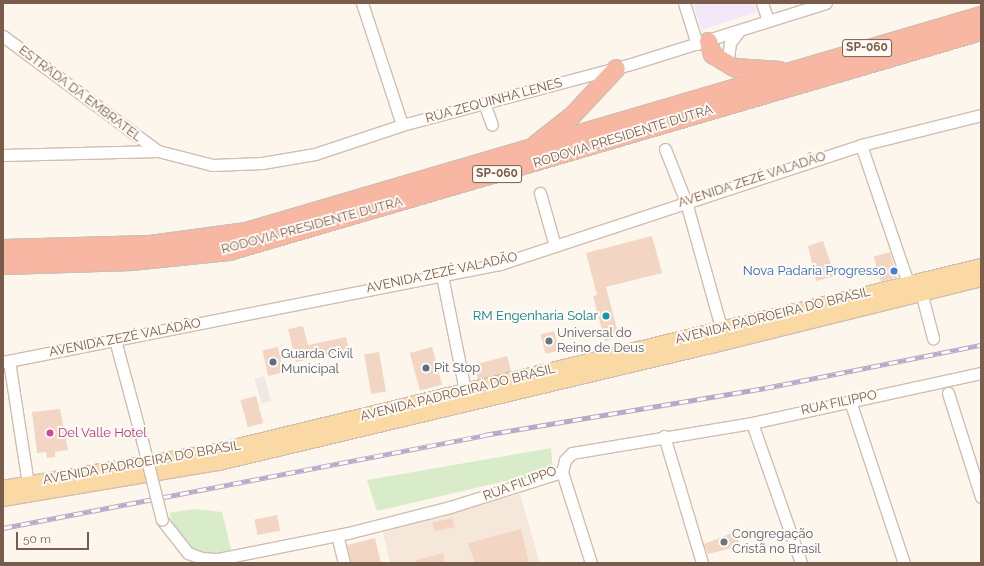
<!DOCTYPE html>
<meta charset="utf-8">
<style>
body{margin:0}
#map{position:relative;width:984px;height:566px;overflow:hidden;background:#fdf6ec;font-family:Raleway,sans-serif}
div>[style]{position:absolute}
.residential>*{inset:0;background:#f5e8da}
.industrial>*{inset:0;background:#efe9e4;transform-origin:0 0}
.education>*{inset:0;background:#f3e8fa}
.green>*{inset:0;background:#d8ecc9}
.building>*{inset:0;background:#f3d5c3;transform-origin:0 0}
.roads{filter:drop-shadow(1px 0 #d1beb0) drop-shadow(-1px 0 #d1beb0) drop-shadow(0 1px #d1beb0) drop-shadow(0 -1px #d1beb0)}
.minor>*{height:11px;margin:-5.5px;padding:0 5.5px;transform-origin:5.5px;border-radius:5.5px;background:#fff}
.major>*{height:14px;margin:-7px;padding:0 7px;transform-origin:7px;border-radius:7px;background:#fbd9a5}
.highway>*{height:17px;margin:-8.5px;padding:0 8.5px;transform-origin:8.5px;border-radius:8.5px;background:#f7b7a3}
.rail>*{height:4.5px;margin-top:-2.25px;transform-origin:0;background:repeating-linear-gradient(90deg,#fffaf3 0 9px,#b9a8c9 0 18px);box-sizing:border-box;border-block:1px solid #b9a8c9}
.bridges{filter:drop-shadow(1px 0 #d1beb0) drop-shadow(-1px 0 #d1beb0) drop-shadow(0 1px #d1beb0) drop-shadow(0 -1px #d1beb0)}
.minor-bridge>*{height:11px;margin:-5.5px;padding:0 5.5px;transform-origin:5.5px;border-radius:5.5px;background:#fff}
.dots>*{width:11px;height:11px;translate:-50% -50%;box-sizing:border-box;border:2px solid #fffaf3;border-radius:50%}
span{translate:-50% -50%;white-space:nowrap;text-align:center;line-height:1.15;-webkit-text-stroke:4px #fffaf3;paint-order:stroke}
.shield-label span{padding:1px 3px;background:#fffaf3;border:1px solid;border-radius:3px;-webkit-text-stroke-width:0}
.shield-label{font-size:12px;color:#7a5c4d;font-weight:700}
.street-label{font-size:13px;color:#7a5c4d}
.shop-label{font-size:13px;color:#366cbe}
.right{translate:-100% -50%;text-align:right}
.culture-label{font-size:13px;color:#0d838f}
.worship-label{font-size:13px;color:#5b616d}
.left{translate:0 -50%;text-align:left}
.service-label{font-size:13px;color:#4e5e75}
.hotel-label{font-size:13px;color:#b23c85}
.frame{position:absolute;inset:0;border:4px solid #7a5c4d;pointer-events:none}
.scale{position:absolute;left:16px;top:532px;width:73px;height:18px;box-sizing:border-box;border:2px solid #7a5c4d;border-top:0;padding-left:5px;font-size:12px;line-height:14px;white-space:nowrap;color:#7a5c4d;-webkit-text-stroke:3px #fffaf3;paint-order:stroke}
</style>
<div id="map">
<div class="residential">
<i style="clip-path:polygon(520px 494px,540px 563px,390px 563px,383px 532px)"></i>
</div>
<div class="industrial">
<i style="left:264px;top:376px;width:26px;height:10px;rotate:74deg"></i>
</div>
<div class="education">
<i style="clip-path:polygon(693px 3px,754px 3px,757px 12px,701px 30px)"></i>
</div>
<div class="green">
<i style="clip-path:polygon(551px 448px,553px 470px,377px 511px,367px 480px)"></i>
<i style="clip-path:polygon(195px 509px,222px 512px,232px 553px,201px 555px,180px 542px,169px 513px)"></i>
</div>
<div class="building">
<i style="clip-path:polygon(652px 236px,662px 273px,606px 287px,619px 337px,605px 341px,593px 296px,597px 295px,586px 253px)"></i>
<i style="clip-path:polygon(823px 241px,835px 276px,816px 281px,808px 246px)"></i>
<i style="left:890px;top:252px;width:26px;height:17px;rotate:74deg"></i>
<i style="clip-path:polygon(303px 326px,308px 345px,346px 337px,349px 350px,296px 362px,288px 329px)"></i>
<i style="left:554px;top:331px;width:20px;height:14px;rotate:75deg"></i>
<i style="left:278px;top:347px;width:26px;height:16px;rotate:77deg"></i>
<i style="left:432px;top:347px;width:39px;height:23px;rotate:75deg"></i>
<i style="left:379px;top:352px;width:40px;height:15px;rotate:80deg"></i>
<i style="left:507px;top:356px;width:16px;height:34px;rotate:75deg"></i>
<i style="left:256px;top:396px;width:28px;height:16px;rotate:75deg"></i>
<i style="clip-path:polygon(60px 409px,68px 450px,55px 452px,55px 457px,47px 458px,46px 452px,37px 453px,32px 412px)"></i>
<i style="left:277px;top:515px;width:16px;height:23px;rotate:79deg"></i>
<i style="clip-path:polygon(452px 518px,455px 527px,435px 531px,432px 523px)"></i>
<i style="clip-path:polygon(521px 529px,529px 563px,475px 563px,468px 543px)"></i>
<i style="clip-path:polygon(735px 532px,740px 546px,708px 554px,704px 544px)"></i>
<i style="clip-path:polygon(375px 538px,381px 563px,351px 563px,347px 545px)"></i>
<i style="clip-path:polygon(443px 553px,445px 563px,416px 563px,416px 560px)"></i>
</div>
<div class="roads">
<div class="minor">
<i style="left:362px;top:3px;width:128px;rotate:71.8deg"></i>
<i style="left:684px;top:3px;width:43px;rotate:72.4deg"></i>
<i style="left:762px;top:3px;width:18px;rotate:71deg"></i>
<i style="left:3px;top:36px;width:193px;rotate:36.6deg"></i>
<i style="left:734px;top:67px;width:10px;rotate:-127deg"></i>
<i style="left:728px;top:59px;width:16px;rotate:-83deg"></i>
<i style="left:730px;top:43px;width:15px;rotate:-53deg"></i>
<i style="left:484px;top:103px;width:23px;rotate:70deg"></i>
<i style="left:861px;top:145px;width:146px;rotate:71.2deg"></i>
<i style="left:665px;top:149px;width:57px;rotate:68.4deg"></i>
<i style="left:686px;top:202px;width:130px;rotate:74.4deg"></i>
<i style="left:3px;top:155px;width:155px;rotate:-1.5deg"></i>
<i style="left:158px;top:151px;width:57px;rotate:14.3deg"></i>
<i style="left:213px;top:165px;width:49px;rotate:-2.3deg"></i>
<i style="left:262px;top:163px;width:54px;rotate:-9.6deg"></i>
<i style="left:315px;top:154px;width:92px;rotate:-18.4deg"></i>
<i style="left:402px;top:125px;width:237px;rotate:-14.9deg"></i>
<i style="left:631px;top:64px;width:204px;rotate:-17.4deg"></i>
<i style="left:540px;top:193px;width:55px;rotate:74.2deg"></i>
<i style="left:442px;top:276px;width:116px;rotate:78.6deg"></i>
<i style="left:921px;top:292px;width:48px;rotate:75.4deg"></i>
<i style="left:115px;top:340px;width:104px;rotate:74.9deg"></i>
<i style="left:9px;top:361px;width:124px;rotate:81.2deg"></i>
<i style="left:3px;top:362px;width:507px;rotate:-11.15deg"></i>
<i style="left:500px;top:264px;width:380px;rotate:-18.2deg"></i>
<i style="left:861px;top:145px;width:124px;rotate:-14deg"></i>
<i style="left:948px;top:393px;width:109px;rotate:72.4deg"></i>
<i style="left:850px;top:401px;width:171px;rotate:71.6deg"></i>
<i style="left:752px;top:423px;width:148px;rotate:70.7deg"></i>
<i style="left:664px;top:436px;width:133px;rotate:73.3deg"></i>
<i style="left:162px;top:520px;width:42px;rotate:51.8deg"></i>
<i style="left:188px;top:553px;width:15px;rotate:20deg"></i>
<i style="left:202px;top:558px;width:16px;rotate:4deg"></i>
<i style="left:218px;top:559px;width:133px;rotate:-11.3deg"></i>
<i style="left:348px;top:533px;width:105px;rotate:-14.3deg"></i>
<i style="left:450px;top:507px;width:117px;rotate:-17.4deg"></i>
<i style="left:337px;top:535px;width:29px;rotate:76deg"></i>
<i style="left:591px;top:563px;width:96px;rotate:-107.7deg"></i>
<i style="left:562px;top:472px;width:12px;rotate:-76deg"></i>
<i style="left:565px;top:460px;width:10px;rotate:-45deg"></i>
<i style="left:572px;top:453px;width:182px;rotate:-9.5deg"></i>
<i style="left:752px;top:423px;width:234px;rotate:-12.3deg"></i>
</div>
<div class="major">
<i style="left:3px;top:488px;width:217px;rotate:-9.8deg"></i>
<i style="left:217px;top:451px;width:786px;rotate:-13.61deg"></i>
<i style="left:3px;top:499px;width:219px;rotate:-9.5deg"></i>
<i style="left:219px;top:463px;width:510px;rotate:-13.38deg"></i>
<i style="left:715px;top:345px;width:274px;rotate:-13.9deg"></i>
</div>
<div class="highway">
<i style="left:708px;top:41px;width:14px;rotate:73deg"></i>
<i style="left:712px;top:54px;width:26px;rotate:31deg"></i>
<i style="left:734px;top:67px;width:45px;rotate:3.8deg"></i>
<i style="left:535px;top:144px;width:47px;rotate:-38.1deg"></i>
<i style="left:572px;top:115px;width:64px;rotate:-46.9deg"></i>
<i style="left:3px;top:248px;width:147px;rotate:-1.6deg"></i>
<i style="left:150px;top:244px;width:97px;rotate:-7.7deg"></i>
<i style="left:246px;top:231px;width:766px;rotate:-16.38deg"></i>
<i style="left:3px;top:265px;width:128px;rotate:-1.8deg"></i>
<i style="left:131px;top:261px;width:99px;rotate:-5.8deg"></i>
<i style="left:229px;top:251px;width:784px;rotate:-16.31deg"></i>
</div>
</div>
<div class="rail">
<i style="left:3px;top:528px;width:490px;rotate:-10.9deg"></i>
<i style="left:484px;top:435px;width:285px;rotate:-9.5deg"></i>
<i style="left:765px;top:388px;width:220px;rotate:-11.3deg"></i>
</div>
<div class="bridges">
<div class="minor-bridge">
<i style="left:142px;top:440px;width:82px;rotate:76deg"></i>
</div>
</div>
<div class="dots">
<i style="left:894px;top:271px;background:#3f7fe0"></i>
<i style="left:606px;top:316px;background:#0f9aa8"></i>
<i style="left:549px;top:341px;background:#6b7280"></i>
<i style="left:273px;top:362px;background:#5c6f8a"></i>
<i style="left:426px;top:368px;background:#5c6f8a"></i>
<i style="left:50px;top:433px;background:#d1479c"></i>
<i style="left:724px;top:542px;background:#6b7280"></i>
</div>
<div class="shield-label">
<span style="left:867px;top:48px">SP-060</span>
<span style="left:497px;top:174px">SP-060</span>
</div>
<div class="street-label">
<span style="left:80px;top:94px;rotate:37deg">ESTRADA DA EMBRATEL</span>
<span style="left:494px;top:101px;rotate:-15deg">RUA ZEQUINHA LENES</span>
<span style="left:623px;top:137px;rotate:-17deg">RODOVIA PRESIDENTE DUTRA</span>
<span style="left:752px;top:180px;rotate:-18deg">AVENIDA ZEZÉ VALADÃO</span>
<span style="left:312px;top:226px;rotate:-15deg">RODOVIA PRESIDENTE DUTRA</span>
<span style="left:442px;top:273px;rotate:-12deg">AVENIDA ZEZÉ VALADÃO</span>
<span style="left:773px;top:316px;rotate:-14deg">AVENIDA PADROEIRA DO BRASIL</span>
<span style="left:125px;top:338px;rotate:-11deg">AVENIDA ZEZÉ VALADÃO</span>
<span style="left:458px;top:393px;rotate:-14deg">AVENIDA PADROEIRA DO BRASIL</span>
<span style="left:839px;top:403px;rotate:-12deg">RUA FILIPPO</span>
<span style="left:142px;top:463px;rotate:-10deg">AVENIDA PADROEIRA DO BRASIL</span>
<span style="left:520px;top:484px;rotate:-20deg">RUA FILIPPO</span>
</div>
<div class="shop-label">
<span class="right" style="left:886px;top:271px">Nova Padaria Progresso</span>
</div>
<div class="culture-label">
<span class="right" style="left:598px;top:316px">RM Engenharia Solar</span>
</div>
<div class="worship-label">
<span class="left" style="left:557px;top:341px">Universal do<br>Reino de Deus</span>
<span class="left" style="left:732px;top:542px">Congregação<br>Cristã no Brasil</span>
</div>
<div class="service-label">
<span class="left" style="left:281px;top:362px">Guarda Civil<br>Municipal</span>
<span class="left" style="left:434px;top:368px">Pit Stop</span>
</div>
<div class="hotel-label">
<span class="left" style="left:58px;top:433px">Del Valle Hotel</span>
</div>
<div class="frame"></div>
<div class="scale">50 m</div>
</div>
